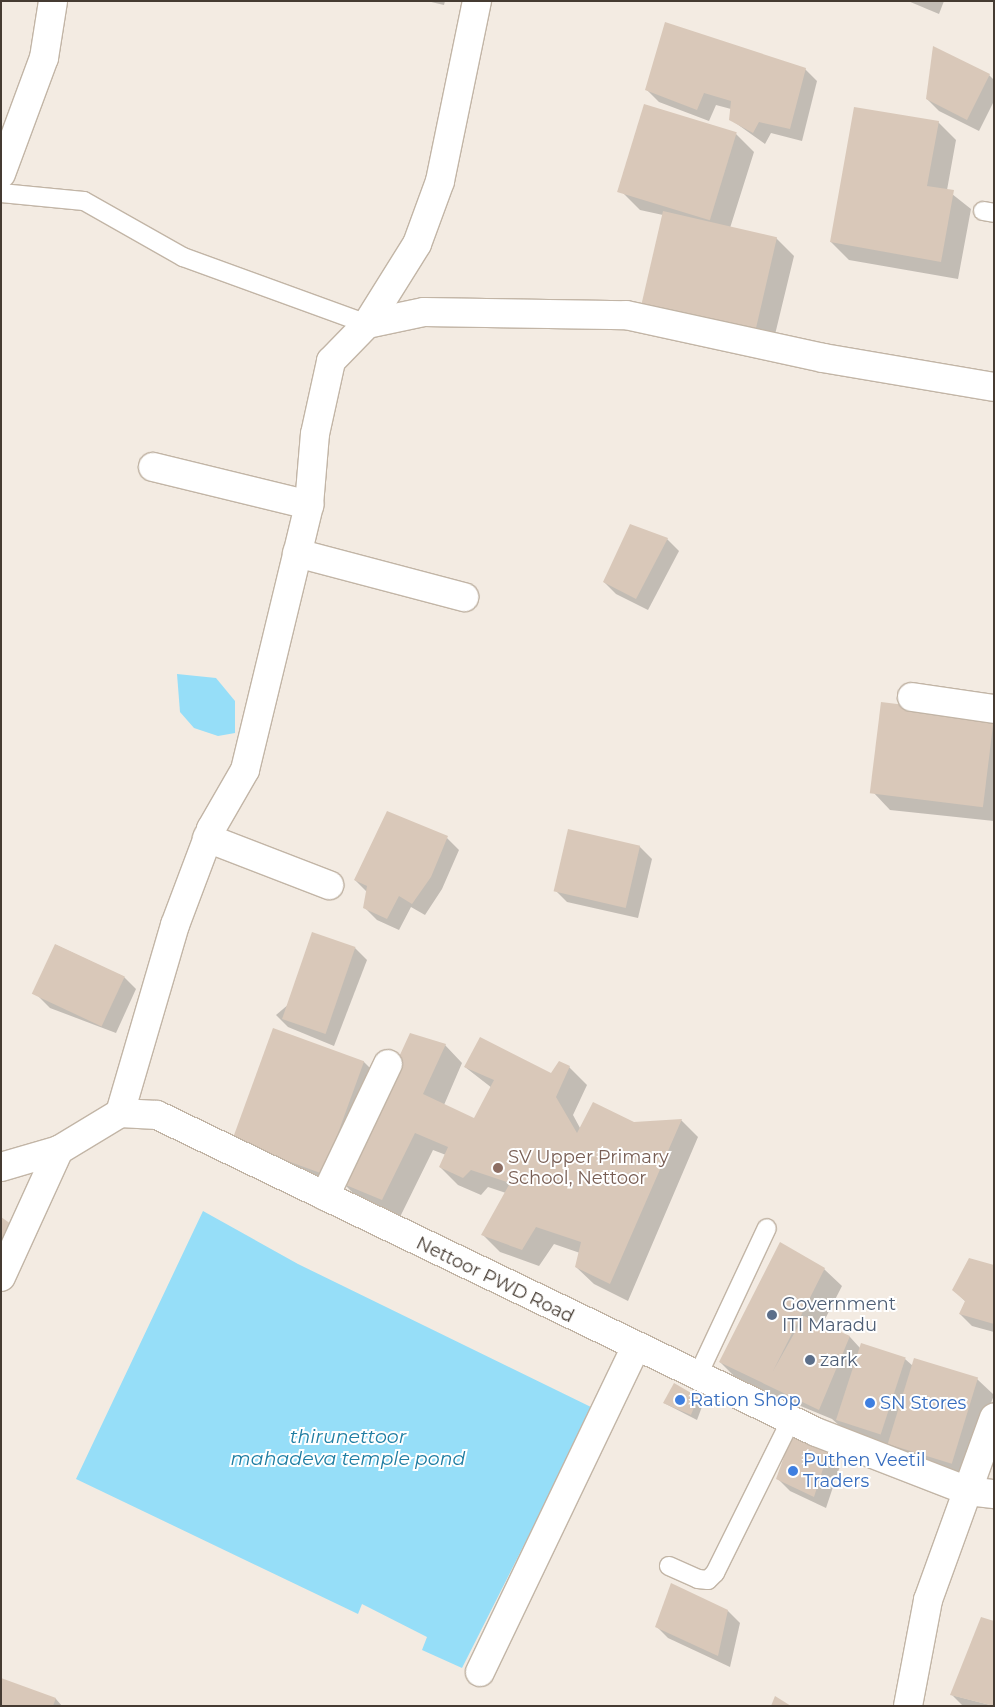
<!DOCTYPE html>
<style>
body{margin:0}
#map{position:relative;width:995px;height:1707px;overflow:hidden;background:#f3ebe2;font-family:Montserrat,sans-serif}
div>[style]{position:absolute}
.water>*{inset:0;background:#96def8}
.shadow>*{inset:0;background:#0003}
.building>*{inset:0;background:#d9c8b9;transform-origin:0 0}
.roads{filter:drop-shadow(1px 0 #c2b5a6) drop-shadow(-1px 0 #c2b5a6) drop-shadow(0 1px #c2b5a6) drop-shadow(0 -1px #c2b5a6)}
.service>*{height:18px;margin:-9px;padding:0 9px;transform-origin:9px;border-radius:9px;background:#fff}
.minor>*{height:28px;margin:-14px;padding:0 14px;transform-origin:14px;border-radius:14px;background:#fff}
.tertiary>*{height:28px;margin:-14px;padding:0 14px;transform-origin:14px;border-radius:14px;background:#fff}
.dots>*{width:14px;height:14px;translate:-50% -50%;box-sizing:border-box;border:2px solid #fff;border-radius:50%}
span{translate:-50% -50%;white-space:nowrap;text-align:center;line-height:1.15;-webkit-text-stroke:4px #fff;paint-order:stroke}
.education-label{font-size:18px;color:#785e54}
.left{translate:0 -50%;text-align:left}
.street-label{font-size:18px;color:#453b32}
.service-label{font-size:18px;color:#4e5e75}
.shop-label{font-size:18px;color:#366cbe}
.water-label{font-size:19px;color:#1e7da2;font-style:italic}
.frame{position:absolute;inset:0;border:2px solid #453b32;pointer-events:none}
</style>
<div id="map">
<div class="water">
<i style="clip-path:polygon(177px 674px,216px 678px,235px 701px,235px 733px,218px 736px,194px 728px,180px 712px)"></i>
<i style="clip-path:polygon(203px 1211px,298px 1264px,593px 1408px,462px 1668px,422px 1650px,427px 1637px,362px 1604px,358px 1614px,76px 1479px)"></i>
</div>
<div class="shadow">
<i style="clip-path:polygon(427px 1px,445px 1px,444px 5px)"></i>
<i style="clip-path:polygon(908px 1px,944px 1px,939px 14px)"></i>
<i style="clip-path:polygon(805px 69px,817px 81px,802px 141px,771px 133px,765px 144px,730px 119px,731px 109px,716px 105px,709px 121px,659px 102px,647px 90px)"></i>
<i style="clip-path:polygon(989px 75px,994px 80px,994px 101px,979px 131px,939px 111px,927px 99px)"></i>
<i style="clip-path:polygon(938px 122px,956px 140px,947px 190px,971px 209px,958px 279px,849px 260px,831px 242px)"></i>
<i style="clip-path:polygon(736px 134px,754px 152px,730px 228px,776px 238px,794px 256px,772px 347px,660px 321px,643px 303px,663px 215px,640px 210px,622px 192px)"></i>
<i style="clip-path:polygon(667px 539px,679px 551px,648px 610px,616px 594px,604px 582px)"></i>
<i style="clip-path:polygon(994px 717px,994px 821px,890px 810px,873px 792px)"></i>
<i style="clip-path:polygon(569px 831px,640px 847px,652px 859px,638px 918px,567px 902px,555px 890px)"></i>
<i style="clip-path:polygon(447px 838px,459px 850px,442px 889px,425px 915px,411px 907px,399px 930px,377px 920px,365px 908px,367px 892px,355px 880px)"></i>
<i style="clip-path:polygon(56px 945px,124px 977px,136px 989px,116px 1033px,50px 1008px,38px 996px)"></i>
<i style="clip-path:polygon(355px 948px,367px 960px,334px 1046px,288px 1027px,276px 1015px)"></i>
<i style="clip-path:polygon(274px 1030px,364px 1062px,376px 1074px,323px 1186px,242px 1151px)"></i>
<i style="clip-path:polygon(445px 1045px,462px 1063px,444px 1105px,475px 1120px,492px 1088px,465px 1067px,552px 1075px,569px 1067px,587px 1085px,573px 1115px,580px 1128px,681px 1120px,698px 1137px,628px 1301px,594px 1284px,576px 1267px,580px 1253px,554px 1244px,539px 1266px,500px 1252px,483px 1235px,506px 1193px,488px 1187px,481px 1195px,458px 1185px,440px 1167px,446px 1155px,433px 1150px,400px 1217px,360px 1200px,343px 1183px)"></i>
<i style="clip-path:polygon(994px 1267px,994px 1332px,972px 1326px,960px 1314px,966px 1302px,954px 1290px)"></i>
<i style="clip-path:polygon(824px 1269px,842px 1286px,822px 1325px,850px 1337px,860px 1348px,905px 1359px,913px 1366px,977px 1379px,994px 1395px,961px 1482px,841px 1427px,832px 1419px,738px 1380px,720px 1362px)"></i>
<i style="clip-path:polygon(697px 1398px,703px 1404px,697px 1420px,664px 1403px)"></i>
<i style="clip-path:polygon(792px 1439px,828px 1454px,840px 1466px,826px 1508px,790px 1491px,778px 1479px)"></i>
<i style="clip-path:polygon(728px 1611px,740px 1623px,730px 1667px,668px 1638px,656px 1626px)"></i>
<i style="clip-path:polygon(1px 1680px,56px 1699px,62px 1706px,1px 1706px)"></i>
<i style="clip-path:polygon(952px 1695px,994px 1706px,963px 1706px)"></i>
</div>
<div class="building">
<i style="clip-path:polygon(665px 22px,806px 68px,790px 129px,759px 122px,753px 133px,729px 120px,731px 101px,704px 93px,697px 110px,645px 90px)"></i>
<i style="clip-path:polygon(933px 46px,990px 74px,967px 120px,926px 99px)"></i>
<i style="left:644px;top:104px;width:97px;height:92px;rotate:17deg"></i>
<i style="clip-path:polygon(854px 107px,939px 121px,927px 186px,954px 190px,941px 262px,830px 242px)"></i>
<i style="left:663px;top:211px;width:117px;height:96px;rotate:13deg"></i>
<i style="clip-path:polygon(630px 524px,668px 538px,636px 599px,603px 582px)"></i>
<i style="left:881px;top:702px;width:114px;height:92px;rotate:7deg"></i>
<i style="clip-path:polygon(387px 811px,448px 836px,431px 877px,412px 904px,399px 896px,387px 919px,363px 908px,367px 886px,354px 880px)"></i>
<i style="left:568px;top:829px;width:74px;height:64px;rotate:13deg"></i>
<i style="left:312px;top:932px;width:46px;height:92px;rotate:19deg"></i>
<i style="left:55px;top:944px;width:77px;height:55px;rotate:25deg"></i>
<i style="left:273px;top:1028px;width:97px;height:120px;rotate:20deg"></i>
<i style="clip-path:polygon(410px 1033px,446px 1044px,423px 1094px,474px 1118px,494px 1080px,464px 1067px,480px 1037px,551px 1073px,559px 1061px,570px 1066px,556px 1097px,577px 1133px,593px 1102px,634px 1122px,682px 1119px,610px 1284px,575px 1267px,581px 1242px,536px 1227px,522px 1250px,481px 1235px,510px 1183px,471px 1170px,463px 1178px,439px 1167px,448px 1147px,415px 1133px,382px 1200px,341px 1183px)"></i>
<i style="clip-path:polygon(1px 1217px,11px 1224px,1px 1245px)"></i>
<i style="clip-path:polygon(780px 1242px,825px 1268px,773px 1371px,804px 1316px,850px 1336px,819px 1410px,719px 1362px)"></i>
<i style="clip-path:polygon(969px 1258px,994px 1265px,994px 1324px,959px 1314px,965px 1301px,952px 1290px)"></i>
<i style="left:861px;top:1343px;width:47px;height:81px;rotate:18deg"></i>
<i style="left:914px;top:1358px;width:67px;height:90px;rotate:17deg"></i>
<i style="clip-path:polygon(674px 1383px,698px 1397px,691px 1415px,663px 1403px)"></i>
<i style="clip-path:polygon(791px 1437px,828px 1453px,814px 1497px,776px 1479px)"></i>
<i style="clip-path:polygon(671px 1583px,728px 1610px,718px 1656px,655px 1627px)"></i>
<i style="clip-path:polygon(981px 1617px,994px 1621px,994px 1706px,950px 1695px)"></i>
<i style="clip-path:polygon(1px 1678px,56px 1698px,53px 1706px,1px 1706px)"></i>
<i style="clip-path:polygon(775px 1696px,791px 1706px,771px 1706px)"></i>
</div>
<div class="roads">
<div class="service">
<i style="left:1px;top:193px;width:83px;rotate:5.5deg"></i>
<i style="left:84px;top:201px;width:114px;rotate:29.5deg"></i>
<i style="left:183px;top:257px;width:196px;rotate:20deg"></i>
<i style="left:983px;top:211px;width:11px;rotate:10deg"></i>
<i style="left:698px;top:1375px;width:162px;rotate:-64.9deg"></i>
<i style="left:669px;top:1566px;width:32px;rotate:24deg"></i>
<i style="left:698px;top:1579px;width:10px;rotate:6deg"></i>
<i style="left:708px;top:1580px;width:10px;rotate:-45deg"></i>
<i style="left:715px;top:1573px;width:171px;rotate:-63.6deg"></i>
</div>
<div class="minor">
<i style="left:1px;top:174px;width:124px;rotate:-69.7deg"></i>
<i style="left:44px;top:58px;width:58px;rotate:-81deg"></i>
<i style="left:367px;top:324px;width:58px;rotate:-11.9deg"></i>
<i style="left:424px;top:312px;width:202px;rotate:0.9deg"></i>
<i style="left:626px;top:315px;width:202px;rotate:12.3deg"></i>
<i style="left:823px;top:358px;width:173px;rotate:9.6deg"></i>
<i style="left:153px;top:467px;width:161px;rotate:13.7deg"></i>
<i style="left:297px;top:553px;width:173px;rotate:14.8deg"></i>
<i style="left:912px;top:697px;width:83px;rotate:8.3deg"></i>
<i style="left:207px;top:838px;width:131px;rotate:21.1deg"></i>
<i style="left:120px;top:1113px;width:196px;rotate:-73.7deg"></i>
<i style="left:175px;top:925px;width:103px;rotate:-69.4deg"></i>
<i style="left:211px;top:829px;width:68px;rotate:-60deg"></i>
<i style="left:245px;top:770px;width:273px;rotate:-76.4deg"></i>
<i style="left:309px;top:505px;width:71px;rotate:-85.2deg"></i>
<i style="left:315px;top:434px;width:75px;rotate:-77.6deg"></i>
<i style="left:331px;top:361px;width:52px;rotate:-45.8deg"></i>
<i style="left:367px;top:324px;width:94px;rotate:-58deg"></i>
<i style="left:417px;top:244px;width:67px;rotate:-69.9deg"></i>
<i style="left:440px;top:181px;width:184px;rotate:-78.4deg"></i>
<i style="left:325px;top:1196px;width:146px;rotate:-64.5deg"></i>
<i style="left:1px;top:1277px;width:140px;rotate:-65.5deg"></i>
<i style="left:480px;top:1672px;width:358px;rotate:-64.4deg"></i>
</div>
<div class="tertiary">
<i style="left:1px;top:1167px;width:60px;rotate:-16.3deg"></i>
<i style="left:59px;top:1150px;width:71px;rotate:-31.2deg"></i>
<i style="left:120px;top:1113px;width:37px;rotate:3deg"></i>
<i style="left:157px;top:1115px;width:731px;rotate:25.69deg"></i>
<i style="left:816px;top:1432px;width:163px;rotate:21.2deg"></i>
<i style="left:968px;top:1491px;width:26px;rotate:7deg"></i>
<i style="left:908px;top:1706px;width:108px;rotate:-79.3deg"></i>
<i style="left:928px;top:1600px;width:194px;rotate:-70.1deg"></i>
</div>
</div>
<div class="dots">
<i style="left:498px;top:1168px;background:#8d6e63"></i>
<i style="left:772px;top:1315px;background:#5c6f8a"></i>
<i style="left:810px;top:1360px;background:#5c6f8a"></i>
<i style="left:680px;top:1400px;background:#3f7fe0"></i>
<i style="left:870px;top:1403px;background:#3f7fe0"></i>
<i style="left:793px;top:1471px;background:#3f7fe0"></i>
</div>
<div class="education-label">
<span class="left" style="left:508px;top:1168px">SV Upper Primary<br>School, Nettoor</span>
</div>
<div class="street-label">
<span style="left:495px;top:1280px;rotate:26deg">Nettoor PWD Road</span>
</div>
<div class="service-label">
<span class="left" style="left:782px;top:1315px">Government<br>ITI Maradu</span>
<span class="left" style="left:820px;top:1360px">zark</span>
</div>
<div class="shop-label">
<span class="left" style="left:690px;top:1400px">Ration Shop</span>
<span class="left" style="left:880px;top:1403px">SN Stores</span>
<span class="left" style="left:803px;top:1471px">Puthen Veetil<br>Traders</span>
</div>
<div class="water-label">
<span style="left:348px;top:1448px">thirunettoor<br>mahadeva temple pond</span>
</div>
<div class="frame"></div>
</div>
